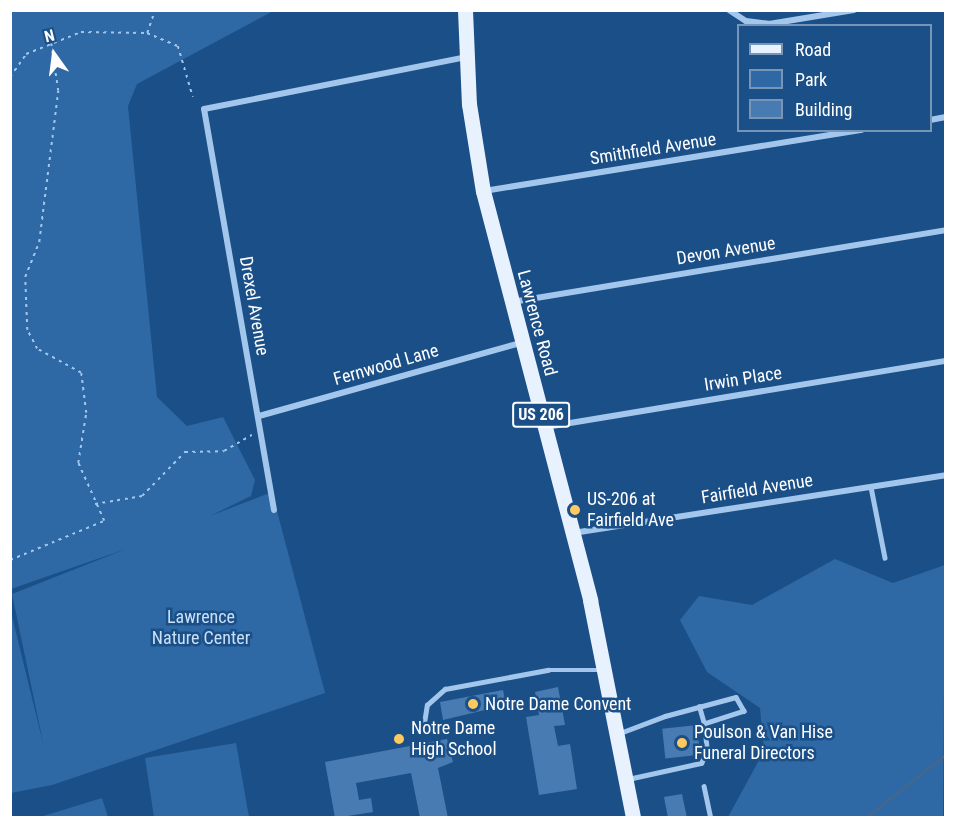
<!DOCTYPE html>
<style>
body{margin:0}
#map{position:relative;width:956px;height:828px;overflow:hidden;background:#1b4f87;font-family:"Roboto Condensed",sans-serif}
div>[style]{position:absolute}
.green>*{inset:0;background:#2e69a5}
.stream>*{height:3px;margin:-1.5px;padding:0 1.5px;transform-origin:1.5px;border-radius:1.5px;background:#416790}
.building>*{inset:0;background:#487bb2;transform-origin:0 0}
.path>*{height:1.5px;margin-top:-0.75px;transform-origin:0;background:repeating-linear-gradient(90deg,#a3c7ec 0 3px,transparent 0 7.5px)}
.service>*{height:4.5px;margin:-2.25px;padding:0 2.25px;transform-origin:2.25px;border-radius:2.25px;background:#a3c7ec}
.minor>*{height:6px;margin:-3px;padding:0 3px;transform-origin:3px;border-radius:3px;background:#a3c7ec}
.primary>*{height:15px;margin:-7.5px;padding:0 7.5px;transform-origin:7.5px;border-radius:7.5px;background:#e8f2ff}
.dots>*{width:16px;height:16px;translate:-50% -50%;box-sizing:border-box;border:3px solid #1b4f87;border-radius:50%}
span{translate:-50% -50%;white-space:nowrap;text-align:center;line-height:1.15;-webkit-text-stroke:5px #1b4f87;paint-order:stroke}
.shield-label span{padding:2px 4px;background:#1b4f87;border:2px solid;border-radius:4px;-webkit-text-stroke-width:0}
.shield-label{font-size:16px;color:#fff;font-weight:700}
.street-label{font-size:18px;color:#fff}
.poi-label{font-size:18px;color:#fff}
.left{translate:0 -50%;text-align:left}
.park-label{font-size:18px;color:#c9e0f9}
.frame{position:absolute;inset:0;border:12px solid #fff;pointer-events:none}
.legend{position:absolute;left:737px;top:24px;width:195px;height:108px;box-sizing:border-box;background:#1b4f87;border:2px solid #7695b7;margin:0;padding:8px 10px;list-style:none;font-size:18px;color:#fff}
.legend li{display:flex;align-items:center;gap:12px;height:30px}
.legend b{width:30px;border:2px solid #7695b7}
.north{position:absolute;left:24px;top:24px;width:60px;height:60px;-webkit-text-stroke:4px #1b4f87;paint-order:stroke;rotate:346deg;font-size:16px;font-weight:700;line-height:24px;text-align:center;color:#fff}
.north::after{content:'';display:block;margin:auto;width:21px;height:27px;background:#fff;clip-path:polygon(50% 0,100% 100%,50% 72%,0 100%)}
</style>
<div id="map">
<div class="green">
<i style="clip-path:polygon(11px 11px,273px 11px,137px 84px,128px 106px,157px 397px,187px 426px,223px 417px,255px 480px,251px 496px,210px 516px,272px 492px,325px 693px,52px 785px,11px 793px,10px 608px,44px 747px,12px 594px,126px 549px,11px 589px)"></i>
<i style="clip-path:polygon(835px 559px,893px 583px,945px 565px,943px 817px,728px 817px,764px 751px,760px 708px,707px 672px,680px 620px,699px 596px,752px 605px)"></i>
<i style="clip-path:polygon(236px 743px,249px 817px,154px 817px,145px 758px)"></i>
<i style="clip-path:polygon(102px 798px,108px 817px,40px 817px)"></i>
</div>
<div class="stream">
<i style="left:865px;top:818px;width:103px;rotate:-38.3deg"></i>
</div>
<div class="building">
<i style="clip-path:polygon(558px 687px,565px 725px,554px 726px,558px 746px,570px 744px,577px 789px,539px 795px,526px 717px,539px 715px,535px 692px)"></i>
<i style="clip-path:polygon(503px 690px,506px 705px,443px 720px,440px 702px)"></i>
<i style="left:697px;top:725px;width:30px;height:35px;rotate:84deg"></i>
<i style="clip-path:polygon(447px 739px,453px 762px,438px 768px,448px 818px,420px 818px,411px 773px,356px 783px,359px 800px,371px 798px,373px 812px,335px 818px,325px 762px)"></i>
<i style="clip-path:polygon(682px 794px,687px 818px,668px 818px,664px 797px)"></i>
</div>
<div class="path">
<i style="left:147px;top:33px;width:34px;rotate:23deg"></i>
<i style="left:178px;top:46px;width:53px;rotate:73.6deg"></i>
<i style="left:10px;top:77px;width:28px;rotate:-55deg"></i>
<i style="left:26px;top:54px;width:59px;rotate:-21.8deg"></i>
<i style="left:81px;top:32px;width:66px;rotate:0.9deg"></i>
<i style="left:147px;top:33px;width:24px;rotate:-71deg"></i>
<i style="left:95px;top:504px;width:48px;rotate:-9.7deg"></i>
<i style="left:142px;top:496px;width:62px;rotate:-45.7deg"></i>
<i style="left:185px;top:452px;width:39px;rotate:-1deg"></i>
<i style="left:224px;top:451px;width:32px;rotate:-30deg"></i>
<i style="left:10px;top:560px;width:102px;rotate:-22.5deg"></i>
<i style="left:104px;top:521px;width:64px;rotate:-114.1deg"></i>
<i style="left:78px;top:463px;width:51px;rotate:-80.9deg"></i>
<i style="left:86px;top:413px;width:40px;rotate:-97.1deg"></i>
<i style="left:81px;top:373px;width:50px;rotate:-151.4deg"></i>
<i style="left:37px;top:349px;width:21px;rotate:-118deg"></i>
<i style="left:27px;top:330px;width:53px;rotate:-92.2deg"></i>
<i style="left:25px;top:277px;width:38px;rotate:-68deg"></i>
<i style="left:39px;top:242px;width:152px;rotate:-82.8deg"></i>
<i style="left:58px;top:91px;width:48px;rotate:-98.5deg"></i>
</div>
<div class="service">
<i style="left:871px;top:487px;width:72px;rotate:78.8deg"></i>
<i style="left:424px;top:723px;width:18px;rotate:-81deg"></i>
<i style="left:427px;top:705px;width:24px;rotate:-42deg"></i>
<i style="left:445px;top:689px;width:105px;rotate:-10.5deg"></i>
<i style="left:548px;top:670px;width:52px"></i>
<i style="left:620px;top:733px;width:48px;rotate:-20.7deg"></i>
<i style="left:665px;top:716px;width:73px;rotate:-15deg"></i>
<i style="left:736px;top:697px;width:16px;rotate:60deg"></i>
<i style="left:744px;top:711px;width:42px;rotate:162deg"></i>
<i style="left:704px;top:724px;width:18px;rotate:-106deg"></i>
<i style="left:628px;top:779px;width:75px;rotate:-12.4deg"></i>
<i style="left:701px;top:763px;width:13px;rotate:-61deg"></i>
<i style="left:707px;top:752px;width:28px;rotate:-96deg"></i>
<i style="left:704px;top:786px;width:33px;rotate:78deg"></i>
</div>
<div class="minor">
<i style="left:729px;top:10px;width:20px;rotate:33deg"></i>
<i style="left:746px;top:21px;width:23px;rotate:7deg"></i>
<i style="left:769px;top:24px;width:86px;rotate:-9.4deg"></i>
<i style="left:930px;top:120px;width:16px;rotate:-11deg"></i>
<i style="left:484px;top:191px;width:383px;rotate:-9.2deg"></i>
<i style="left:512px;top:302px;width:440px;rotate:-9.4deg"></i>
<i style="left:259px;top:416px;width:272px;rotate:-15.6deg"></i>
<i style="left:546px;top:427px;width:405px;rotate:-9.4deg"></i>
<i style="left:274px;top:510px;width:407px;rotate:-99.9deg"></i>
<i style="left:204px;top:109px;width:267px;rotate:-11.2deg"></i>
<i style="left:573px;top:533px;width:377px;rotate:-8.8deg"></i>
</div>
<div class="primary">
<i style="left:465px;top:10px;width:94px;rotate:87.6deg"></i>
<i style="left:469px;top:104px;width:88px;rotate:80.9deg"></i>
<i style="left:483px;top:191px;width:423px;rotate:75.3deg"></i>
<i style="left:590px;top:600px;width:222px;rotate:78.8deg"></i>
</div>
<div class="dots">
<i style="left:575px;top:510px;background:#fdc960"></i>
<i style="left:473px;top:704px;background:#fdc960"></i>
<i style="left:399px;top:739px;background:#fdc960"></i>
<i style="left:682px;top:743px;background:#fdc960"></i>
</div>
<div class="shield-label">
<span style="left:541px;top:415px">US 206</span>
</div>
<div class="street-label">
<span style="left:653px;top:149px;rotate:-9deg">Smithfield Avenue</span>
<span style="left:726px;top:251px;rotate:-9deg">Devon Avenue</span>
<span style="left:254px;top:306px;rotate:80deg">Drexel Avenue</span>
<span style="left:537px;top:323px;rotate:75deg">Lawrence Road</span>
<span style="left:386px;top:365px;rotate:-16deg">Fernwood Lane</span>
<span style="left:743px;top:379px;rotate:-9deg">Irwin Place</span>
<span style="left:757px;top:489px;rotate:-9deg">Fairfield Avenue</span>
</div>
<div class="poi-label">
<span class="left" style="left:587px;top:510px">US-206 at<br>Fairfield Ave</span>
<span class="left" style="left:485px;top:704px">Notre Dame Convent</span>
<span class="left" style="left:411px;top:739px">Notre Dame<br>High School</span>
<span class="left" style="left:694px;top:743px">Poulson &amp; Van Hise<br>Funeral Directors</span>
</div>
<div class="park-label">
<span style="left:201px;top:628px">Lawrence<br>Nature Center</span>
</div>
<div class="frame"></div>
<ul class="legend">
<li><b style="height:8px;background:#e8f2ff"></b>Road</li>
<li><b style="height:16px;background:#2e69a5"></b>Park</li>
<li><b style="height:16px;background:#487bb2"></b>Building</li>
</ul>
<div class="north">N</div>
</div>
